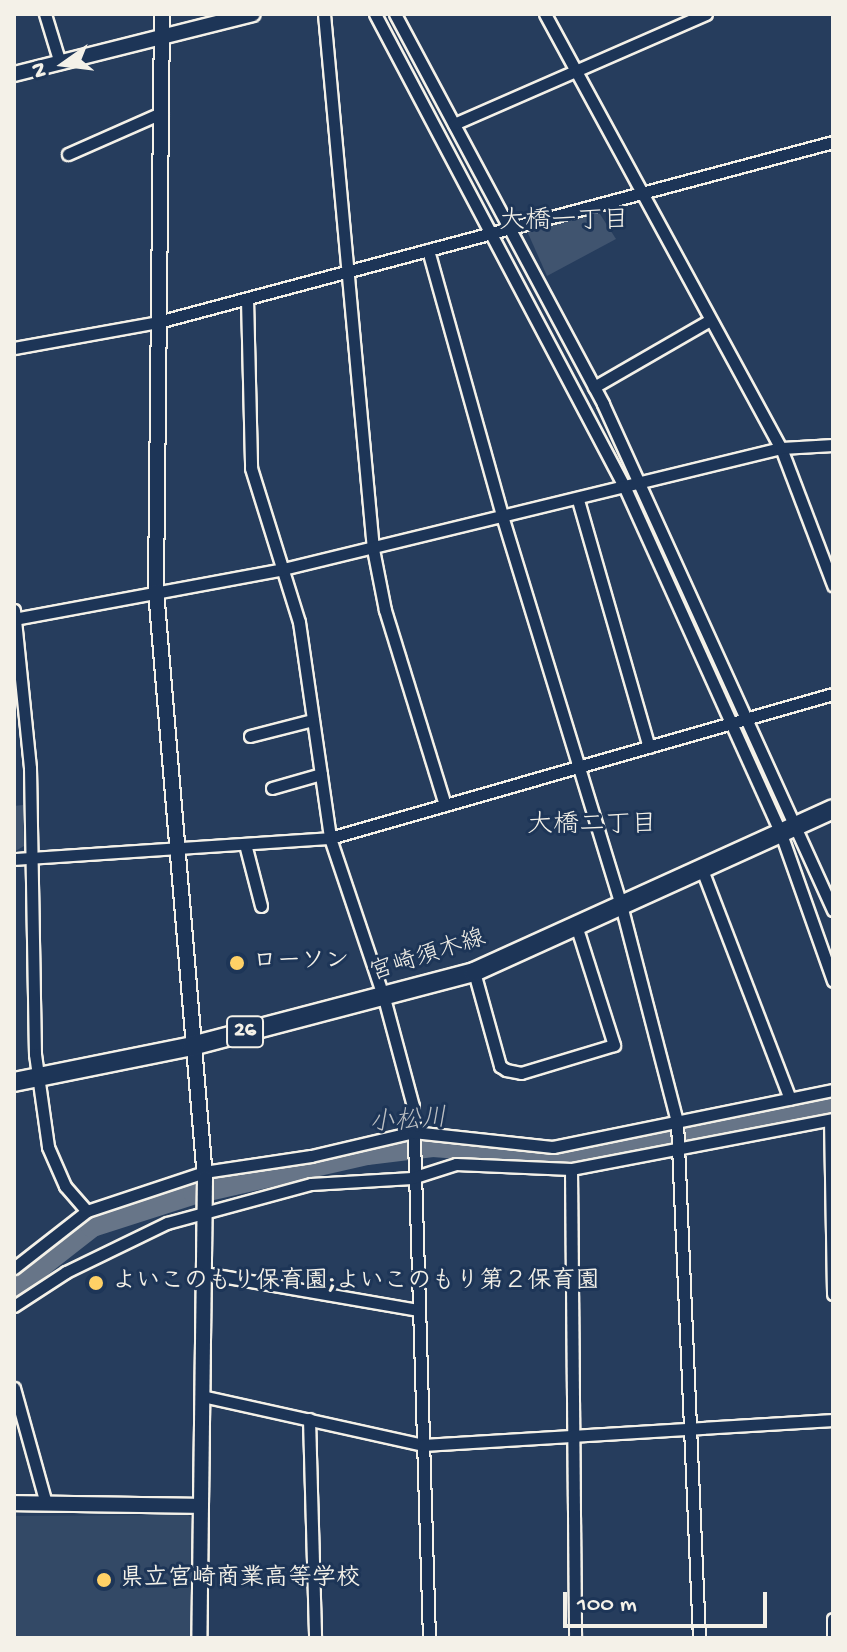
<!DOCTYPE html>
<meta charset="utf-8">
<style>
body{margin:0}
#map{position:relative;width:847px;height:1652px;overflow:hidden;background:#263d5d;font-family:"Gochi Hand","Klee One",sans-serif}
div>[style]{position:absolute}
.built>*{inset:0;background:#334966}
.green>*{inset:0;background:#40546f}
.river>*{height:24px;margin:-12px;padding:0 12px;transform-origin:12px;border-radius:12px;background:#677588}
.roads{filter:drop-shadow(2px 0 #f4f1e8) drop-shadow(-2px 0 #f4f1e8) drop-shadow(0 2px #f4f1e8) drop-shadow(0 -2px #f4f1e8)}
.minor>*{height:11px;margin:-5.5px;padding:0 5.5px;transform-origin:5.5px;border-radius:5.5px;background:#1d3557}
.tertiary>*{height:14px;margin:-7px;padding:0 7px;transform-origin:7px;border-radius:7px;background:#1d3557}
.primary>*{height:18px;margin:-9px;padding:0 9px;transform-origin:9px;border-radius:9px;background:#1d3557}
.dots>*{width:22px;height:22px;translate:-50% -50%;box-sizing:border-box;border:4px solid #1d3557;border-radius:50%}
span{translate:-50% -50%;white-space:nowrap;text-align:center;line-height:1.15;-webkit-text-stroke:6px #1d3557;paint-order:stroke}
.shield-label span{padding:2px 6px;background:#1d3557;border:2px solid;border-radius:6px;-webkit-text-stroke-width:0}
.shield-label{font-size:22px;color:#f4f1e8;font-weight:700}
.street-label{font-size:24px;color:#f4f1e8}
.poi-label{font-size:24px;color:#f4f1e8;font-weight:700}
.left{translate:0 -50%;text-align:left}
.neighbourhood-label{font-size:26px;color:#f4f1e8}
.water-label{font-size:26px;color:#bcbfc2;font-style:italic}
.frame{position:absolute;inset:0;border:16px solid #f4f1e8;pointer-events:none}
.north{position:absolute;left:24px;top:24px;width:80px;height:80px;-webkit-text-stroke:6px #1d3557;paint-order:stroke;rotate:256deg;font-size:22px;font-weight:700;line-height:32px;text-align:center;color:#f4f1e8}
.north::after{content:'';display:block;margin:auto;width:28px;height:36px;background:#f4f1e8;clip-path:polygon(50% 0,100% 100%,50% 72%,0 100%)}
.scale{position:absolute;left:563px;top:1592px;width:204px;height:36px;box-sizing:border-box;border:4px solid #f4f1e8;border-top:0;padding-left:10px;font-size:24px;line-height:28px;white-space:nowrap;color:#f4f1e8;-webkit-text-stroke:6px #1d3557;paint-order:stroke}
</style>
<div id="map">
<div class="built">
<i style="clip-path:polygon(188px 1515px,195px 1521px,193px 1638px,14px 1638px,14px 1516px)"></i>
</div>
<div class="green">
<i style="clip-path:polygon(598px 211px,616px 239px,547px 276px,527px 231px)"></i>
<i style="clip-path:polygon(23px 805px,24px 846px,14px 852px,14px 806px)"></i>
</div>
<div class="river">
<i style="left:14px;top:1286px;width:99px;rotate:-38deg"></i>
<i style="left:92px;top:1225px;width:108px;rotate:-17.8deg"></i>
<i style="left:195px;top:1192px;width:176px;rotate:-12.8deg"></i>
<i style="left:367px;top:1153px;width:66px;rotate:-6.9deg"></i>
<i style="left:433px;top:1145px;width:120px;rotate:4.3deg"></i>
<i style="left:553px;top:1154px;width:285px;rotate:-10.3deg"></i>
</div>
<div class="roads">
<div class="minor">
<i style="left:45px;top:14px;width:51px;rotate:73deg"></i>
<i style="left:324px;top:14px;width:537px;rotate:84.77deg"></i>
<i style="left:373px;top:549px;width:62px;rotate:78.9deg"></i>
<i style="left:385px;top:610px;width:204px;rotate:72.9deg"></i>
<i style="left:375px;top:14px;width:536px;rotate:62.19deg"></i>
<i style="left:625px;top:488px;width:376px;rotate:65.7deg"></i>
<i style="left:780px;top:831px;width:159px;rotate:70.5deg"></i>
<i style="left:395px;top:14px;width:442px;rotate:61.9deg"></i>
<i style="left:603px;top:404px;width:556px;rotate:65.56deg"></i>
<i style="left:545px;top:14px;width:494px;rotate:61.5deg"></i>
<i style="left:781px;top:448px;width:147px;rotate:69.2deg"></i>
<i style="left:454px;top:124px;width:275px;rotate:-23.6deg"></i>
<i style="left:68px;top:154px;width:102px;rotate:-23.8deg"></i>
<i style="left:428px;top:250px;width:279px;rotate:74.4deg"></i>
<i style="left:503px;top:519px;width:404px;rotate:73deg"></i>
<i style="left:621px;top:905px;width:224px;rotate:75.5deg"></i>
<i style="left:677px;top:1122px;width:516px;rotate:87.56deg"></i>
<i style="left:247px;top:299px;width:169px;rotate:88.6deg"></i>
<i style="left:251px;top:468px;width:161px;rotate:72.7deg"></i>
<i style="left:299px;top:622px;width:218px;rotate:81.8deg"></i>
<i style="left:330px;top:838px;width:169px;rotate:71.4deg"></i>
<i style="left:384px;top:998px;width:112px;rotate:75deg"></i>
<i style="left:413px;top:1106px;width:532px;rotate:88.28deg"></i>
<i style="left:14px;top:348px;width:146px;rotate:-10.2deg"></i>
<i style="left:158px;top:322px;width:699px;rotate:-14.93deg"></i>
<i style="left:594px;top:387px;width:134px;rotate:-30deg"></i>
<i style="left:578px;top:500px;width:257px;rotate:74deg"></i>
<i style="left:14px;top:610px;width:159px;rotate:84.2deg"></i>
<i style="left:30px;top:768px;width:286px;rotate:89deg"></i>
<i style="left:35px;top:1054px;width:94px;rotate:82deg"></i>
<i style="left:48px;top:1147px;width:43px;rotate:66.4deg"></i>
<i style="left:65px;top:1186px;width:33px;rotate:49deg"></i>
<i style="left:87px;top:1211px;width:123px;rotate:-18.4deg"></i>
<i style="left:204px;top:1172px;width:108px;rotate:-8.5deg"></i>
<i style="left:311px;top:1156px;width:105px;rotate:-13.2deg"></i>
<i style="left:413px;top:1132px;width:141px;rotate:6.1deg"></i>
<i style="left:553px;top:1147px;width:286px;rotate:-11.5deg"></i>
<i style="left:14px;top:619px;width:269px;rotate:-10.5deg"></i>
<i style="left:279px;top:570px;width:517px;rotate:-13.66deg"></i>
<i style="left:781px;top:448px;width:52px;rotate:-3.3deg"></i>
<i style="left:250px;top:736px;width:65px;rotate:-14.3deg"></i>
<i style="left:272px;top:788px;width:51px;rotate:-15.9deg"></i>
<i style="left:245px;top:844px;width:64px;rotate:75.5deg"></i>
<i style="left:14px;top:859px;width:317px;rotate:-3.8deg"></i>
<i style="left:330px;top:838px;width:523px;rotate:-15.98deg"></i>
<i style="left:701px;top:867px;width:248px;rotate:69deg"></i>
<i style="left:474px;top:972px;width:98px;rotate:74.5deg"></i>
<i style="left:500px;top:1066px;width:7px;rotate:34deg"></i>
<i style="left:506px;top:1070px;width:15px;rotate:11deg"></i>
<i style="left:521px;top:1073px;width:97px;rotate:-16.8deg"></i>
<i style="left:614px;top:1045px;width:126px;rotate:-107.6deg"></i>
<i style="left:830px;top:1120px;width:174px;rotate:89deg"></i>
<i style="left:571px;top:1169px;width:469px;rotate:89.5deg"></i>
<i style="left:14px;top:1268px;width:93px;rotate:-38deg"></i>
<i style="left:204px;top:1273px;width:218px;rotate:9.8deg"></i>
<i style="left:14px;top:1306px;width:62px;rotate:-33.2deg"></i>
<i style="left:66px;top:1272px;width:112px;rotate:-25.9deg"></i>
<i style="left:167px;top:1223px;width:149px;rotate:-15.2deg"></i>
<i style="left:311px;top:1184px;width:101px;rotate:-3.4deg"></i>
<i style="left:412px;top:1178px;width:46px;rotate:-17.7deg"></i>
<i style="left:456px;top:1164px;width:115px;rotate:2.5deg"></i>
<i style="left:571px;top:1169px;width:267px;rotate:-10.8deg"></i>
<i style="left:14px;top:1388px;width:119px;rotate:74.5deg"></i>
<i style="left:202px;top:1396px;width:226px;rotate:12.5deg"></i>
<i style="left:423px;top:1445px;width:411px;rotate:-3.5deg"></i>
<i style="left:309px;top:1419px;width:219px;rotate:88.4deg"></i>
<i style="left:833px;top:1638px;width:19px;rotate:-90deg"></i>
</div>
<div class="tertiary">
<i style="left:162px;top:14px;width:577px;rotate:90.6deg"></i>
<i style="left:156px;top:591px;width:589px;rotate:85.23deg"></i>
<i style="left:205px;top:1178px;width:460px;rotate:90.7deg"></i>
<i style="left:14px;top:74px;width:246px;rotate:-14.1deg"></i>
<i style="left:14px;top:1503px;width:187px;rotate:0.9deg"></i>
</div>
<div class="primary">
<i style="left:14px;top:1082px;width:182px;rotate:-11.4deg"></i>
<i style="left:192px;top:1046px;width:292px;rotate:-14.7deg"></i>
<i style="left:474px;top:972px;width:394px;rotate:-24.4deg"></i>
</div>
</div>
<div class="dots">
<i style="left:237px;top:963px;background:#ffd166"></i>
<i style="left:96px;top:1283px;background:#ffd166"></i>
<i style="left:104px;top:1580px;background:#ffd166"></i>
</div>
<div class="shield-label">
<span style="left:245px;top:1032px">26</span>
</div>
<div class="street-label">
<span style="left:428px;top:957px;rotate:-18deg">宮崎須木線</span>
</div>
<div class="poi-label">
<span class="left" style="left:253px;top:963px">ローソン</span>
<span class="left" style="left:112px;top:1283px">よいこのもり保育園;よいこのもり第２保育園</span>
<span class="left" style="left:120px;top:1580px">県立宮崎商業高等学校</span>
</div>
<div class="neighbourhood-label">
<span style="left:564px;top:223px">大橋一丁目</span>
<span style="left:592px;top:827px">大橋二丁目</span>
</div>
<div class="water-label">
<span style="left:408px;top:1123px;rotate:-4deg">小松川</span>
</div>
<div class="frame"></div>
<div class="north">N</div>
<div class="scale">100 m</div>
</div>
